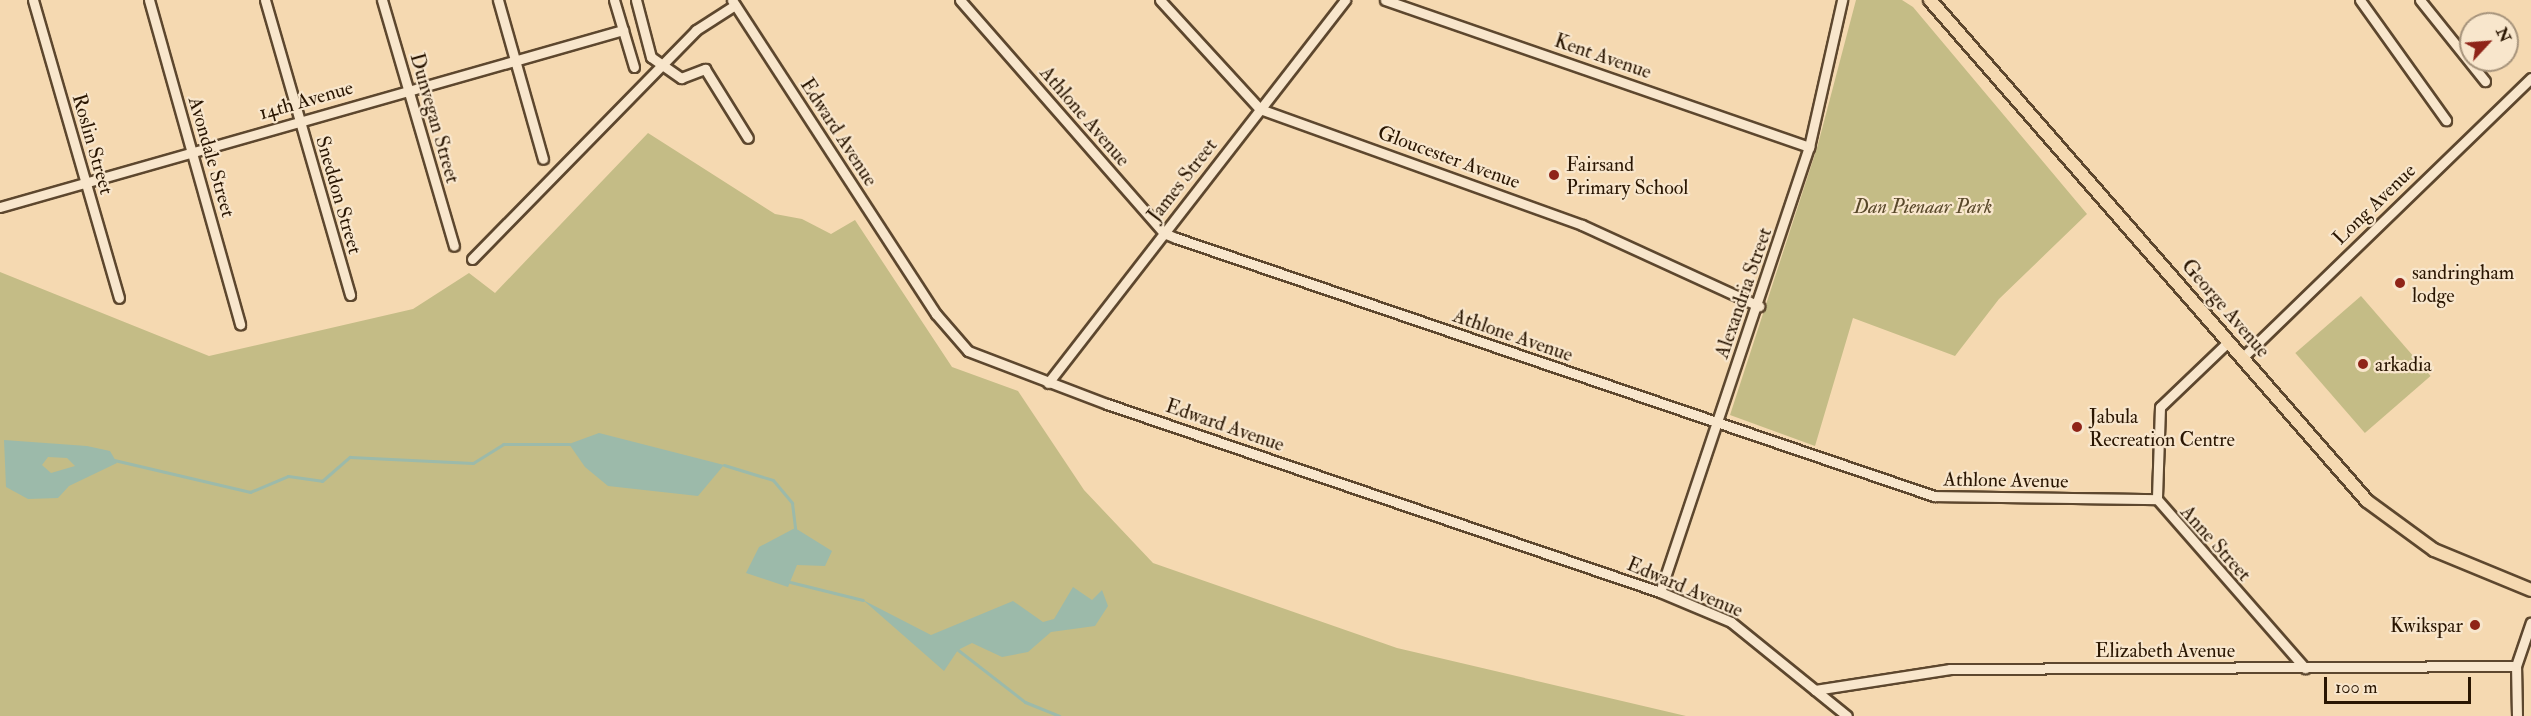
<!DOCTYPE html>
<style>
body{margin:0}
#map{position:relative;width:2531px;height:716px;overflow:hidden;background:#f5d9b1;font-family:"IM FELL Double Pica",serif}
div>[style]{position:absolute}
.green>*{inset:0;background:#c4bc86;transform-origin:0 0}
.water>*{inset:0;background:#9cbaaa}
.stream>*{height:3px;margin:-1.5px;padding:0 1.5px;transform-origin:1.5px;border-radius:1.5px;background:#9cbaaa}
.roads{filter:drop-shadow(2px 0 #5d472e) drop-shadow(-2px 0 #5d472e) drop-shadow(0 2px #5d472e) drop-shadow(0 -2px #5d472e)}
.minor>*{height:9px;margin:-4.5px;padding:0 4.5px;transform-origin:4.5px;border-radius:4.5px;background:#f8e6cc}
.major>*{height:12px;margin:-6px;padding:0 6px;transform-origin:6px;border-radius:6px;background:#f5d9b1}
.dots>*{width:16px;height:16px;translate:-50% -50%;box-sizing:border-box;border:3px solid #f8e6cc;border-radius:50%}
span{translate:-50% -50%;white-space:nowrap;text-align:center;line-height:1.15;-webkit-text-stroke:4.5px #f8e6cc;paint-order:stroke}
.street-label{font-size:20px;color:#2a1602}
.poi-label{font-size:20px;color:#2a1602}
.left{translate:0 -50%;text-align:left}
.right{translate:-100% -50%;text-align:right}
.park-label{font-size:20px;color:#58482a;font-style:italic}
.north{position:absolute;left:2459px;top:12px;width:60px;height:60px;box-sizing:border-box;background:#f8e6cc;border:2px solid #a6937b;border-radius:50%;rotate:64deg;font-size:16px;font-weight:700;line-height:24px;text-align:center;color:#2a1602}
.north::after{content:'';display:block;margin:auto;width:21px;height:27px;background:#8f2418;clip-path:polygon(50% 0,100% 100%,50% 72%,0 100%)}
.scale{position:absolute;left:2324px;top:677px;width:147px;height:27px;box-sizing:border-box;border:3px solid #2a1602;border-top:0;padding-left:8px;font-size:18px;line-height:21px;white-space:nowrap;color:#2a1602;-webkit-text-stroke:4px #f8e6cc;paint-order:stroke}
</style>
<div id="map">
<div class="green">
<i style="clip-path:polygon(1856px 0,1902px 0,1913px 7px,2087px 214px,1999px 299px,1955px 356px,1853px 318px,1815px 446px,1730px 415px,1817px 148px)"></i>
<i style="clip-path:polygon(648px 133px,775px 214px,802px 219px,831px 234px,855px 220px,952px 367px,1018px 391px,1084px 490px,1153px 563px,1397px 648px,1686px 716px,0 716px,0 272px,209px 356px,413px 309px,469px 273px,495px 293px)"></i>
<i style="left:2361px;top:296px;width:106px;height:87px;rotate:49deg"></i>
</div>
<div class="water">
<i style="clip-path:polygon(599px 433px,724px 465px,698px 496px,608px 486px,585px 467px,569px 444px)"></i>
<i style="clip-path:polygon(evenodd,4px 440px,87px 446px,110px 451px,117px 463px,69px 486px,58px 498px,28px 499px,6px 487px,4px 440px,48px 457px,67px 458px,75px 466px,51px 473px,42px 465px,48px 457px)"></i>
<i style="clip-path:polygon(795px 528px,832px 551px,825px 566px,797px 565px,788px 587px,746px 573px,759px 547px)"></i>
<i style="clip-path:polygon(1073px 587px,1092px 600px,1102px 590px,1108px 606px,1095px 626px,1051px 632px,1028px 652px,1002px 657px,972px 643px,958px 650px,944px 671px,863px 600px,931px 635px,1013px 601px,1043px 622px,1054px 619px)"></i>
</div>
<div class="stream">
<i style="left:114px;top:460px;width:140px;rotate:13.2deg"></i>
<i style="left:250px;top:492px;width:41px;rotate:-22.8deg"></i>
<i style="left:288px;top:476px;width:34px;rotate:8deg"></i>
<i style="left:322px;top:481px;width:37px;rotate:-41deg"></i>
<i style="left:350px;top:457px;width:123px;rotate:2.8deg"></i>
<i style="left:473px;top:463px;width:36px;rotate:-32deg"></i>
<i style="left:503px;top:444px;width:66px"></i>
<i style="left:724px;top:465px;width:51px;rotate:17deg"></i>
<i style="left:773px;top:480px;width:30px;rotate:50deg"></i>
<i style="left:792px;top:503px;width:25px;rotate:83deg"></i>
<i style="left:790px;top:582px;width:75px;rotate:13.9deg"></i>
<i style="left:958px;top:650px;width:85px;rotate:37.8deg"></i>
<i style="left:1025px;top:702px;width:37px;rotate:22deg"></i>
</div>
<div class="roads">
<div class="minor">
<i style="left:33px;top:0;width:310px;rotate:73.9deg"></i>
<i style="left:149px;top:0;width:337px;rotate:74.3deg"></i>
<i style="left:265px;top:0;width:307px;rotate:73.9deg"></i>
<i style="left:382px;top:0;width:256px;rotate:73.7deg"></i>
<i style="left:498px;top:0;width:165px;rotate:74.2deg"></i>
<i style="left:614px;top:0;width:70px;rotate:73.4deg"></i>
<i style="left:636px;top:0;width:59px;rotate:75.3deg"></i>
<i style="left:651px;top:57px;width:37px;rotate:35deg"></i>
<i style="left:681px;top:78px;width:26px;rotate:-21deg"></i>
<i style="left:705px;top:69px;width:81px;rotate:58.1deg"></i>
<i style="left:732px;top:0;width:374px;rotate:57deg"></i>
<i style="left:936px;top:314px;width:49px;rotate:49.1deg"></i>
<i style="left:968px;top:351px;width:149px;rotate:20.9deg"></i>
<i style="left:1107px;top:404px;width:584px;rotate:18.78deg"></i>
<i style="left:1660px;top:592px;width:77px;rotate:22.9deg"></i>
<i style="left:1731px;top:622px;width:149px;rotate:39deg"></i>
<i style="left:960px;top:0;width:310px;rotate:48.8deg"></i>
<i style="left:1164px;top:233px;width:13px;rotate:23deg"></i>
<i style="left:1176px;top:238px;width:801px;rotate:18.8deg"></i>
<i style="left:1934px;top:496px;width:223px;rotate:0.8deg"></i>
<i style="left:1160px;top:0;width:148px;rotate:47.5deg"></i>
<i style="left:1260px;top:109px;width:342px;rotate:19.8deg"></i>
<i style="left:1582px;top:225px;width:195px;rotate:24.6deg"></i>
<i style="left:1385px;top:0;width:449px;rotate:19.1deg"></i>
<i style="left:2360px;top:0;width:148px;rotate:54.4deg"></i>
<i style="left:2420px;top:0;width:104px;rotate:51.3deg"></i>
<i style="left:0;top:207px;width:648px;rotate:-15.86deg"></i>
<i style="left:472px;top:259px;width:320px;rotate:-45.6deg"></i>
<i style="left:696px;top:30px;width:46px;rotate:-32.7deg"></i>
<i style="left:2229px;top:341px;width:95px;rotate:136.3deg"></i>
<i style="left:2160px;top:407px;width:92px;rotate:91.9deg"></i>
<i style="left:2157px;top:499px;width:225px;rotate:48.8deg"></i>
<i style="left:2243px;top:357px;width:401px;rotate:-44.1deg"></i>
<i style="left:1048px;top:383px;width:485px;rotate:-52.2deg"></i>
<i style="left:1660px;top:592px;width:469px;rotate:-71.5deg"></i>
<i style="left:1809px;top:147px;width:151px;rotate:-77.3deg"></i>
<i style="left:1815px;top:690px;width:137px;rotate:-8.8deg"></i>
<i style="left:1950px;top:669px;width:566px;rotate:-0.3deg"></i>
<i style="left:2517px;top:716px;width:50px;rotate:-91.1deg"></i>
<i style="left:2516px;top:666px;width:46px;rotate:-71.2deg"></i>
</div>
<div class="major">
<i style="left:1930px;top:0;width:665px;rotate:48.9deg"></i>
<i style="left:2367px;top:501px;width:83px;rotate:36.2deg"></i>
<i style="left:2434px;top:550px;width:105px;rotate:22.4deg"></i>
</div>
</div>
<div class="dots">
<i style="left:1554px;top:175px;background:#8f2418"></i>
<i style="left:2400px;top:283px;background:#8f2418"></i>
<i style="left:2363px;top:364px;background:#8f2418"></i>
<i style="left:2077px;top:427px;background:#8f2418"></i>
<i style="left:2475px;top:625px;background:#8f2418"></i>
</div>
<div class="street-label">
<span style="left:1603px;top:56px;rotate:19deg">Kent Avenue</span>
<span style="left:306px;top:100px;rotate:-16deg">14th Avenue</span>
<span style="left:1085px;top:116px;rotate:49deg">Athlone Avenue</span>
<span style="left:435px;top:118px;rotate:74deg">Dunvegan Street</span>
<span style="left:839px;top:132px;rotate:57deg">Edward Avenue</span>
<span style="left:93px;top:144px;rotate:74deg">Roslin Street</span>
<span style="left:212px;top:157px;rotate:74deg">Avondale Street</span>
<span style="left:1449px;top:157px;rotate:20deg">Gloucester Avenue</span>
<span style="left:1182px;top:180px;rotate:-52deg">James Street</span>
<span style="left:339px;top:195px;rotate:74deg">Sneddon Street</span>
<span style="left:2374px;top:204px;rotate:-44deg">Long Avenue</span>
<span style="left:1743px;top:293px;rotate:-71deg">Alexandria Street</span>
<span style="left:2226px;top:308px;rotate:49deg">George Avenue</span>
<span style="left:1513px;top:335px;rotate:19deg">Athlone Avenue</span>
<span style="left:1225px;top:425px;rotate:19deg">Edward Avenue</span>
<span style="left:2006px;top:480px;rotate:1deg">Athlone Avenue</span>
<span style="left:2216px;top:543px;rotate:48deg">Anne Street</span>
<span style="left:1685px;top:587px;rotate:23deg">Edward Avenue</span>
<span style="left:2165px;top:650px">Elizabeth Avenue</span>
</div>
<div class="poi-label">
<span class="left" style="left:1566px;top:176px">Fairsand<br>Primary School</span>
<span class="left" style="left:2412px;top:284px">sandringham<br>lodge</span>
<span class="left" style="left:2375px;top:364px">arkadia</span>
<span class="left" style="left:2089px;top:428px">Jabula<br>Recreation Centre</span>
<span class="right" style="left:2463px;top:625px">Kwikspar</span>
</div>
<div class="park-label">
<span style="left:1923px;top:206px">Dan Pienaar Park</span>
</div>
<div class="north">N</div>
<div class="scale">100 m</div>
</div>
